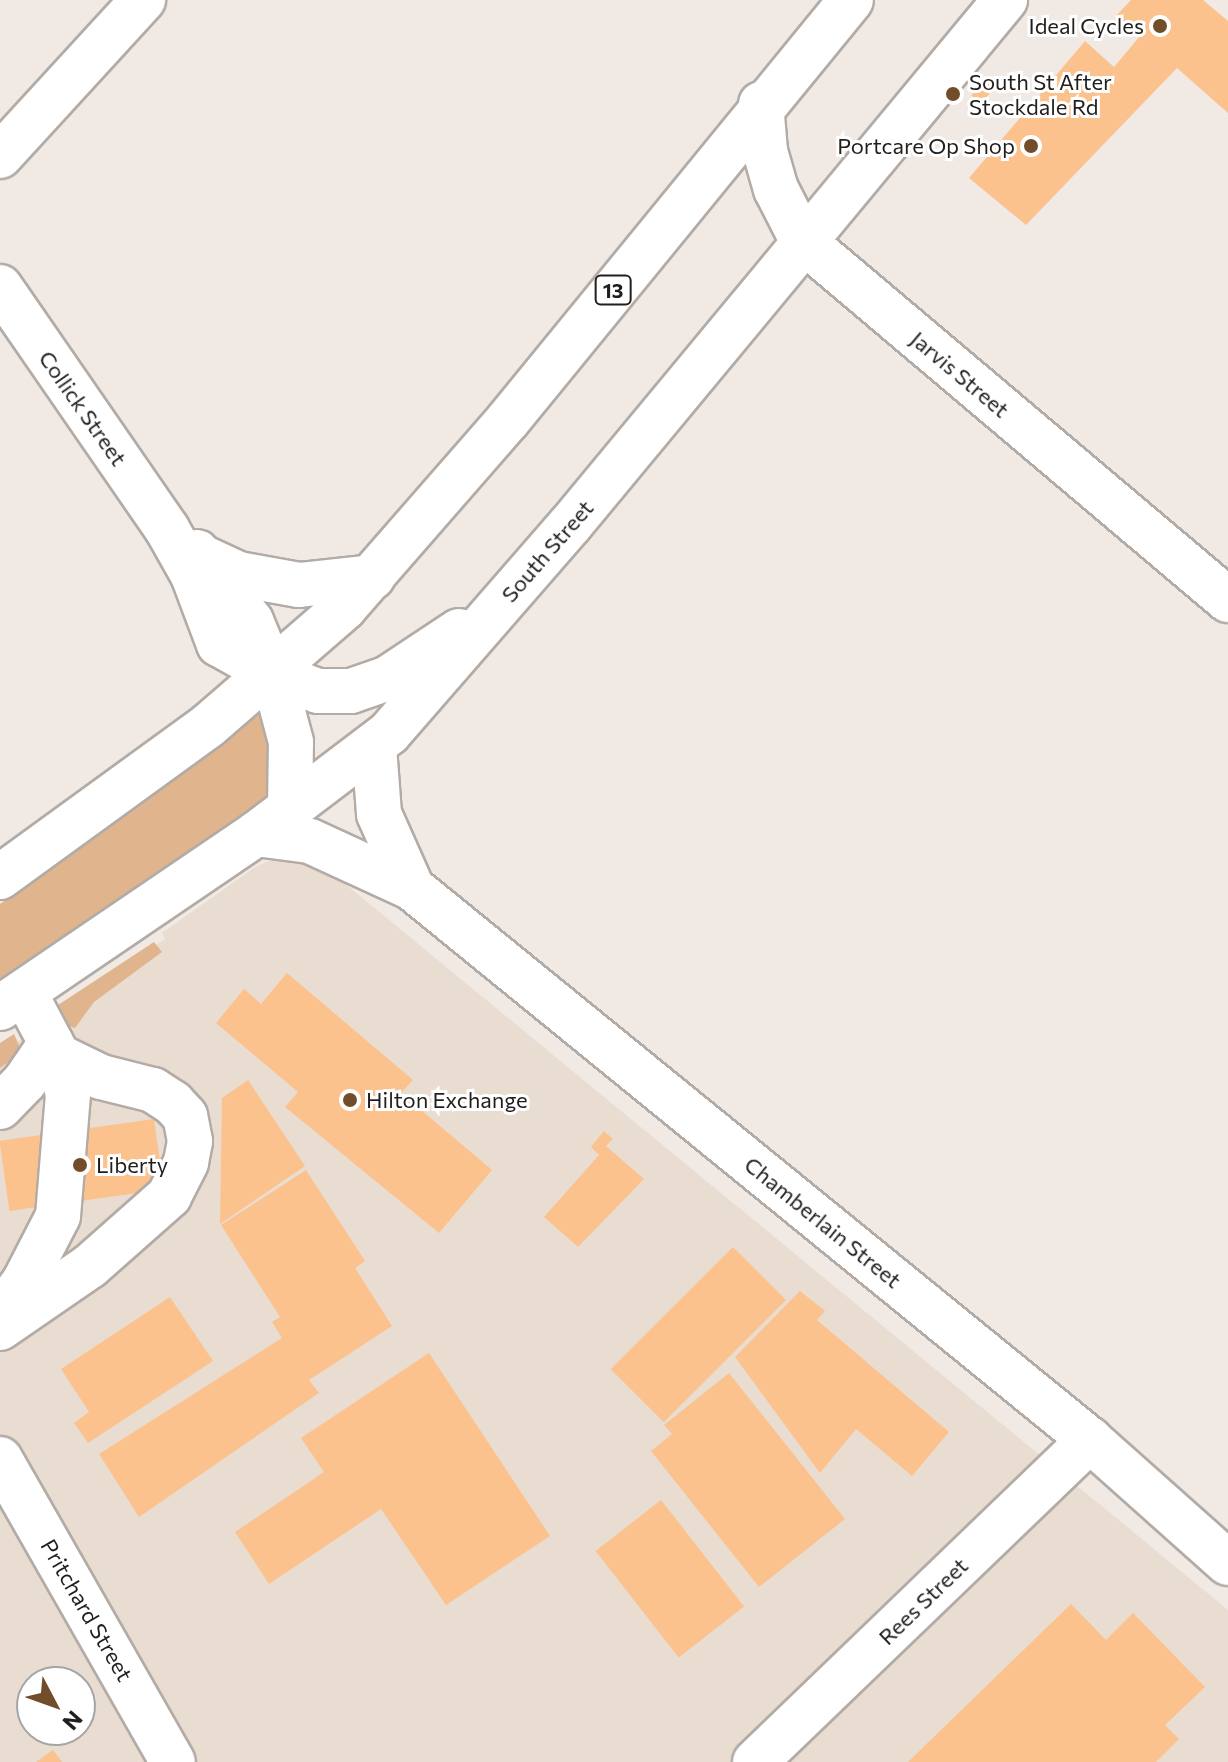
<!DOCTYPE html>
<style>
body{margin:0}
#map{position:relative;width:1228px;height:1762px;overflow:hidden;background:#f0e9e4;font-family:Commissioner,sans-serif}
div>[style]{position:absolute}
.built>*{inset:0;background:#e9dcd1}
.green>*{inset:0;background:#e0b58e}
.building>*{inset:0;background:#fcc28e;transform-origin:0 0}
.roads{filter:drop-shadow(2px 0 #b2aba6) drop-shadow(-2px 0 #b2aba6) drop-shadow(0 2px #b2aba6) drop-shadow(0 -2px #b2aba6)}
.minor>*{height:44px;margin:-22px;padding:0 22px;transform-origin:22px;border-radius:22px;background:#fff}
.major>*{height:44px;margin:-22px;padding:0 22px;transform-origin:22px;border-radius:22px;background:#fff}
.dots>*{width:22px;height:22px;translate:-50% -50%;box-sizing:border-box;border:4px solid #fff;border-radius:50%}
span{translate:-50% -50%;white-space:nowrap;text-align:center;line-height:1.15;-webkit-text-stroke:6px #fff;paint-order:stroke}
.shield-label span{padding:2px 6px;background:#fff;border:2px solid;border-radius:6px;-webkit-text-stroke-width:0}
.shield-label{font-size:20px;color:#211f1d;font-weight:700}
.poi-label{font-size:22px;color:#211f1d}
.right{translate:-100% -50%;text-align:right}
.left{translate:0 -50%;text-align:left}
.street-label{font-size:22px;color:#211f1d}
.north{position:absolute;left:16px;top:1666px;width:80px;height:80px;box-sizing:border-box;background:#fff;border:2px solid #a6a5a5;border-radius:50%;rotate:131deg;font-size:22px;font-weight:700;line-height:32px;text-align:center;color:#211f1d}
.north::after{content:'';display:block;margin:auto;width:28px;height:36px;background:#724d29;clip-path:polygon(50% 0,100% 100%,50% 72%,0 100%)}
</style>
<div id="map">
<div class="built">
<i style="clip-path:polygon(evenodd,299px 846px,1228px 1610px,1228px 1762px,0 1762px,0 1054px,165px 939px,162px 933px,254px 868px,299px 846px,32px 1682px,80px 1682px,80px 1730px,32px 1730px,32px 1682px)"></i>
</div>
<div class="green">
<i style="clip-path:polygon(260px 714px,271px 738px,270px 786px,263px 802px,0 981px,0 904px)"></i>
<i style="clip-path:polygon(154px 942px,162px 952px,94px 1002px,75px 1028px,65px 1025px,55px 1007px)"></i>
<i style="clip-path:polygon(14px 1034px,22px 1052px,0 1068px,0 1043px)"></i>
</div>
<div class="building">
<i style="clip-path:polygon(1131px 0,1203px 0,1228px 21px,1228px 113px,1177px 68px,1026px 225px,969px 178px,1085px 41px,1114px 67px,1140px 36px,1116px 16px)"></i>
<i style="left:987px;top:76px;width:13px;height:25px;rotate:39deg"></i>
<i style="clip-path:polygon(287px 973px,413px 1080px,401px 1093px,492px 1170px,439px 1233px,285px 1107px,298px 1092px,216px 1023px,244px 989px,261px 1004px)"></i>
<i style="clip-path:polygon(248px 1080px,305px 1166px,220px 1224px,222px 1098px)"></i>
<i style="left:154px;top:1119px;width:71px;height:156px;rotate:82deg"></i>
<i style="clip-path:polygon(604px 1131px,613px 1139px,606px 1146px,644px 1179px,578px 1247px,544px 1217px,599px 1155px,591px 1147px)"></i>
<i style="clip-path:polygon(306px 1170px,365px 1261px,355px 1268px,392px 1326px,309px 1380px,319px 1393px,139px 1517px,99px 1454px,282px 1338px,272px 1322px,280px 1317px,221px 1225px)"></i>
<i style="left:733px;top:1247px;width:75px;height:173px;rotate:45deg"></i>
<i style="clip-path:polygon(800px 1291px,825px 1311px,817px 1320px,949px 1432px,912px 1476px,856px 1429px,820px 1473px,735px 1357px)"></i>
<i style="clip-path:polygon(170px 1297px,213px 1361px,88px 1443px,74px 1423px,89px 1412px,61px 1369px)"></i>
<i style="clip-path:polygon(429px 1353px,550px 1536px,446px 1605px,381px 1509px,269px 1584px,235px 1532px,324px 1472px,301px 1438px)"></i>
<i style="clip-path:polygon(729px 1373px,845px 1519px,759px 1587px,651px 1451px,672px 1434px,664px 1425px)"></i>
<i style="left:661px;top:1500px;width:135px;height:83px;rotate:52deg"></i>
<i style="clip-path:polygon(1071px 1604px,1106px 1640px,1133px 1613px,1205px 1687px,1165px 1725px,1179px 1739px,1156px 1762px,908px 1762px)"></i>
<i style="clip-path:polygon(53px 1750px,62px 1762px,36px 1762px)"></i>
</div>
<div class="roads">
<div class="minor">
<i style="left:761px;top:104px;width:47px;rotate:85.1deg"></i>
<i style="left:765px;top:151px;width:40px;rotate:74deg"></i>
<i style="left:776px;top:189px;width:57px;rotate:63deg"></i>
<i style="left:802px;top:240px;width:558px;rotate:40.2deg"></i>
<i style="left:0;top:156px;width:212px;rotate:-47.5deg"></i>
<i style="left:0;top:287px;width:294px;rotate:55.4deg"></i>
<i style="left:167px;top:529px;width:53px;rotate:60.5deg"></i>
<i style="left:193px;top:575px;width:74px;rotate:69.4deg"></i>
<i style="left:219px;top:644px;width:62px;rotate:29.1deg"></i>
<i style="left:197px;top:552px;width:88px;rotate:52deg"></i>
<i style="left:251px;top:621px;width:57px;rotate:67.5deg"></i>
<i style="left:374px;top:747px;width:67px;rotate:85.7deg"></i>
<i style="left:379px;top:814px;width:81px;rotate:66deg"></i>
<i style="left:256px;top:834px;width:54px;rotate:7.4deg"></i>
<i style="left:310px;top:841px;width:112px;rotate:24.7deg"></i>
<i style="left:412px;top:888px;width:874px;rotate:39.15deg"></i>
<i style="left:1090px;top:1440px;width:185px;rotate:41.7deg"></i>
<i style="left:0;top:1107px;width:36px;rotate:-46deg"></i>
<i style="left:25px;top:1081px;width:46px;rotate:-55.6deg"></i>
<i style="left:0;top:1314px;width:40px;rotate:-53deg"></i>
<i style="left:24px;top:1282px;width:74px;rotate:-62.7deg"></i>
<i style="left:58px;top:1216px;width:122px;rotate:-85.3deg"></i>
<i style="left:68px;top:1094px;width:39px;rotate:-105deg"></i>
<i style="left:58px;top:1056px;width:72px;rotate:-118deg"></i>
<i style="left:0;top:1328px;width:109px;rotate:-34.6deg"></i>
<i style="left:90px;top:1266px;width:106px;rotate:-41.5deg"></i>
<i style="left:169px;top:1196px;width:38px;rotate:-63deg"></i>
<i style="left:186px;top:1162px;width:21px;rotate:-79deg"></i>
<i style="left:190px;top:1141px;width:25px;rotate:-101deg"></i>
<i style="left:185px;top:1116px;width:18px;rotate:-133deg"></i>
<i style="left:173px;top:1103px;width:24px;rotate:-147deg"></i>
<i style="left:153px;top:1090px;width:54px;rotate:-166deg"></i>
<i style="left:101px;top:1077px;width:48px;rotate:-154deg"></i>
<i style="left:0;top:1459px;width:349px;rotate:60.3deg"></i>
<i style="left:755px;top:1762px;width:465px;rotate:-43.9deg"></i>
</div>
<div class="major">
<i style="left:206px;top:559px;width:35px;rotate:25deg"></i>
<i style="left:238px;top:574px;width:62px;rotate:10.2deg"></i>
<i style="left:299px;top:585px;width:74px;rotate:-6.2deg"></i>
<i style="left:273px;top:674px;width:48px;rotate:20.7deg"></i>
<i style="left:318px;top:691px;width:33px"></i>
<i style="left:351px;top:691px;width:39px;rotate:-19deg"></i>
<i style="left:388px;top:678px;width:85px;rotate:-33.5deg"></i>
<i style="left:273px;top:674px;width:70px;rotate:75.2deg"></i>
<i style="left:291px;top:742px;width:67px;rotate:90.9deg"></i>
<i style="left:0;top:877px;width:258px;rotate:-36deg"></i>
<i style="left:209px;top:725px;width:179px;rotate:-40.9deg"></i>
<i style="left:344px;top:608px;width:249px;rotate:-48.9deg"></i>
<i style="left:508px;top:420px;width:542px;rotate:-50.76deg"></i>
<i style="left:0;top:1008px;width:310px;rotate:-34.2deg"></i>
<i style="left:256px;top:834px;width:167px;rotate:-37.2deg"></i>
<i style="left:389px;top:733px;width:276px;rotate:-49deg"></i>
<i style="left:570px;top:525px;width:682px;rotate:-50.36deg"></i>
</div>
</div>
<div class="dots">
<i style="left:1160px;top:26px;background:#724d29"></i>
<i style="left:953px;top:94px;background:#724d29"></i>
<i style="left:1031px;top:146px;background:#724d29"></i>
<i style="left:350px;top:1100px;background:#724d29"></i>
<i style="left:80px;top:1165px;background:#724d29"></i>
</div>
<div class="shield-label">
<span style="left:613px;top:290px">13</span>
</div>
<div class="poi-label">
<span class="right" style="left:1144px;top:26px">Ideal Cycles</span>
<span class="left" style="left:969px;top:94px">South St After<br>Stockdale Rd</span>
<span class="right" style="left:1015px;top:146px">Portcare Op Shop</span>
<span class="left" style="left:366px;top:1100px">Hilton Exchange</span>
<span class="left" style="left:96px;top:1165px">Liberty</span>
</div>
<div class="street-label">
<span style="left:960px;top:374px;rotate:40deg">Jarvis Street</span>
<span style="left:83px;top:408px;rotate:55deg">Collick Street</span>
<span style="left:547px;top:551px;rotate:-49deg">South Street</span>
<span style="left:823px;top:1222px;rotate:39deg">Chamberlain Street</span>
<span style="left:923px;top:1601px;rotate:-44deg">Rees Street</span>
<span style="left:87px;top:1610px;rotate:60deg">Pritchard Street</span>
</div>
<div class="north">N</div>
</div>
